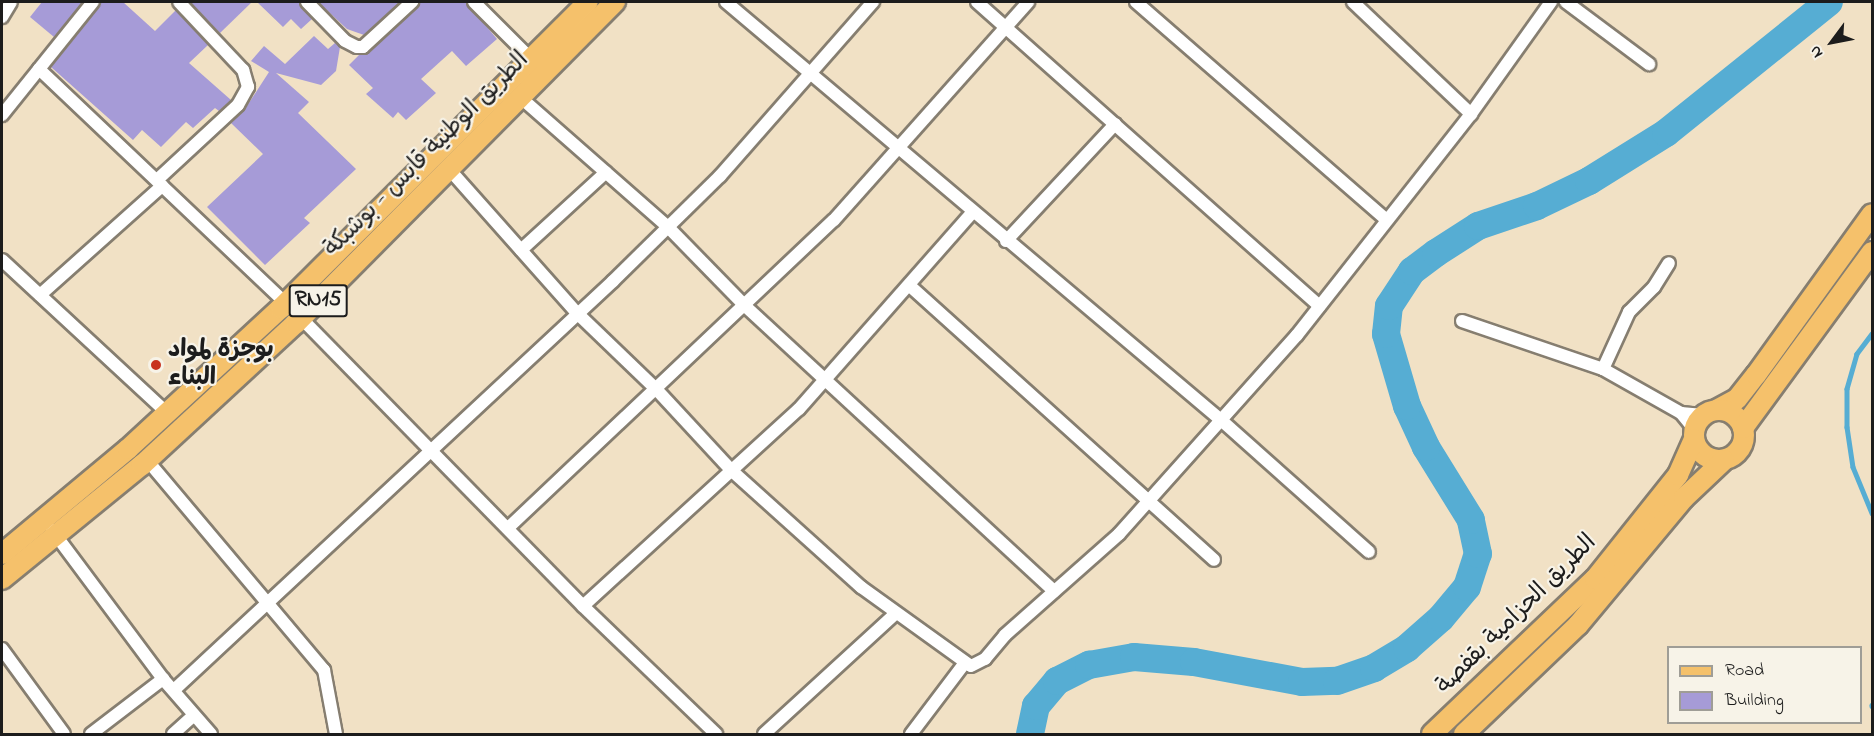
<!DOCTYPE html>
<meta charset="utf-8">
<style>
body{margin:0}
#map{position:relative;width:1874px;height:736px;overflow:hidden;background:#f1e1c5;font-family:"Indie Flower","Playpen Sans Arabic",sans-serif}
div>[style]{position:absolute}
.stream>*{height:4.5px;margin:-2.25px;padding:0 2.25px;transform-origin:2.25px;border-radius:2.25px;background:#56add3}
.river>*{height:28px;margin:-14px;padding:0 14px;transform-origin:14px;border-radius:14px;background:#56add3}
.building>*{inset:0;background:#a69bd7}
.roads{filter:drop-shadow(2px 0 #867e70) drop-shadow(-2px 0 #867e70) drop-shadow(0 2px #867e70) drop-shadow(0 -2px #867e70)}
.minor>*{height:12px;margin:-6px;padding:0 6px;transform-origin:6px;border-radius:6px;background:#fff}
.primary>*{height:20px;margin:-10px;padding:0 10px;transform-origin:10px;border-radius:10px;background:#f5c16b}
.primary>.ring{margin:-10px;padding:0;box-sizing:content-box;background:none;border:20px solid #f5c16b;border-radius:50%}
.dots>*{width:16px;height:16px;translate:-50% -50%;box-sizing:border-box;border:3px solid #f7f3e8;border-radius:50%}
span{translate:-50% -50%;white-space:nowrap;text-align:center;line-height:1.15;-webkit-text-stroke:4.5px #f7f3e8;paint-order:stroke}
.shield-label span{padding:2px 4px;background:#f7f3e8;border:2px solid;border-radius:4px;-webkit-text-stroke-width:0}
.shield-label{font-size:22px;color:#1c1c1c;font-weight:700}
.street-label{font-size:24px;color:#1c1c1c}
.poi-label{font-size:24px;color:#1c1c1c;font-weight:700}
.left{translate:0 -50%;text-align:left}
.frame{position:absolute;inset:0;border:3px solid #1c1c1c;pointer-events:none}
.legend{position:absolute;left:1667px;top:646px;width:195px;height:78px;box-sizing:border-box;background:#f7f3e8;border:2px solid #9f9d96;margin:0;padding:8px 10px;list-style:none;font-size:18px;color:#1c1c1c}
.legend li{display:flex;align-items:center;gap:12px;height:30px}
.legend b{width:30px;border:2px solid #9f9d96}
.north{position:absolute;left:1802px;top:12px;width:60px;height:60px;-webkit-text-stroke:4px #f7f3e8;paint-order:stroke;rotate:238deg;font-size:16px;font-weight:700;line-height:24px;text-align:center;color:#1c1c1c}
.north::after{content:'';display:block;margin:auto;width:21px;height:27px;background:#1c1c1c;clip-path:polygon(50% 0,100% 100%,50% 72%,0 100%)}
</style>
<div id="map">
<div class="stream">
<i style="left:1872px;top:334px;width:25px;rotate:127deg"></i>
<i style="left:1857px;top:354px;width:36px;rotate:106deg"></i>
<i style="left:1847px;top:389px;width:38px;rotate:90deg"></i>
<i style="left:1847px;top:427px;width:40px;rotate:81.5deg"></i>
<i style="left:1853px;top:467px;width:50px;rotate:67.6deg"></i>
<i style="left:1872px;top:705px;width:1px;rotate:90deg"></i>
</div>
<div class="river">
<i style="left:1030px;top:734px;width:29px;rotate:-78deg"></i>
<i style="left:1036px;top:706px;width:33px;rotate:-50deg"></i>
<i style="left:1057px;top:681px;width:36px;rotate:-27deg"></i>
<i style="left:1089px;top:665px;width:46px;rotate:-10.1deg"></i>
<i style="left:1134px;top:657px;width:60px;rotate:4.8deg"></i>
<i style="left:1194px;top:662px;width:110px;rotate:10.5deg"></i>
<i style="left:1302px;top:682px;width:35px;rotate:-2deg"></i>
<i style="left:1337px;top:681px;width:39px;rotate:-19deg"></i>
<i style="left:1374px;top:668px;width:39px;rotate:-31deg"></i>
<i style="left:1407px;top:648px;width:45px;rotate:-41.4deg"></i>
<i style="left:1441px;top:618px;width:40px;rotate:-50deg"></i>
<i style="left:1467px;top:587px;width:35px;rotate:-72deg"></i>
<i style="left:1478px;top:554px;width:35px;rotate:-102deg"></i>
<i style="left:1471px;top:520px;width:86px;rotate:-121.7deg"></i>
<i style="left:1426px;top:447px;width:45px;rotate:-114.9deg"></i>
<i style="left:1407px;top:406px;width:75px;rotate:-106.3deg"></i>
<i style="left:1386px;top:334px;width:28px;rotate:-84deg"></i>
<i style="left:1389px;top:306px;width:42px;rotate:-56.7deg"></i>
<i style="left:1412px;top:271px;width:30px;rotate:-37deg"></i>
<i style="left:1436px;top:253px;width:50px;rotate:-32.7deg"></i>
<i style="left:1478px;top:226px;width:62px;rotate:-18.7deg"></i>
<i style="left:1537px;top:206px;width:58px;rotate:-25.7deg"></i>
<i style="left:1589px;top:181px;width:91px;rotate:-31.9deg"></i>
<i style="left:1666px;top:133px;width:209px;rotate:-38.8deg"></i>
</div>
<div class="building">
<i style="clip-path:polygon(42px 2px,83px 2px,54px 37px,30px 17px)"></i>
<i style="clip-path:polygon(101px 2px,123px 2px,155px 31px,176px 10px,208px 45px,189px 63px,231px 100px,219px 111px,215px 108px,193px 128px,186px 122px,161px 147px,142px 130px,133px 140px,51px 67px)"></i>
<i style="clip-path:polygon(190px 2px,252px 2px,220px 33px)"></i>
<i style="clip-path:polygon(257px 2px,299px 2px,312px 19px,301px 29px,291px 19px,283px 27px)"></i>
<i style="clip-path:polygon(318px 2px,400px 2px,364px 35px,347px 29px)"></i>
<i style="clip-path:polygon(420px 2px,466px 2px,497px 39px,466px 66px,452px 51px,421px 79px,436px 93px,406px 120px,398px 112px,393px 118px,366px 94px,373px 88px,349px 65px,359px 55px,369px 53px)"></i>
<i style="clip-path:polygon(314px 36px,328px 49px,335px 43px,340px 47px,336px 71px,321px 85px,276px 73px,309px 102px,298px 113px,356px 169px,304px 218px,310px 223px,265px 265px,207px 207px,263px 154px,231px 123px,245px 109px,269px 72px,251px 61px,264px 46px,285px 64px)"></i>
</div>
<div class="roads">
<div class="minor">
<i style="left:307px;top:2px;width:54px;rotate:45.7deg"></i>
<i style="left:345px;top:41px;width:13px;rotate:27deg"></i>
<i style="left:357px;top:47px;width:6px"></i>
<i style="left:363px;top:47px;width:67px;rotate:-42.6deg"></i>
<i style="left:474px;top:2px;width:85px;rotate:45deg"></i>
<i style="left:726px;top:2px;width:648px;rotate:40.18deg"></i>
<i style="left:1221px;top:420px;width:198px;rotate:41.7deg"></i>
<i style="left:977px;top:2px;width:458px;rotate:41.6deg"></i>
<i style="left:1136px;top:2px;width:331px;rotate:41deg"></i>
<i style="left:1353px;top:2px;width:163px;rotate:43.5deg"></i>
<i style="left:1566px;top:2px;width:104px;rotate:36.8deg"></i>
<i style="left:2px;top:17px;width:17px;rotate:-59deg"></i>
<i style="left:39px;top:69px;width:361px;rotate:43.5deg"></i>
<i style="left:301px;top:318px;width:403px;rotate:45.6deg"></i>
<i style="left:583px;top:606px;width:185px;rotate:43.9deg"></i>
<i style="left:520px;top:97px;width:197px;rotate:41.3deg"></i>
<i style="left:668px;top:227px;width:109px;rotate:45.7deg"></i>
<i style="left:744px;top:305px;width:422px;rotate:42.7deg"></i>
<i style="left:2px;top:115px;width:145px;rotate:-51.2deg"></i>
<i style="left:449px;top:169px;width:193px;rotate:48.4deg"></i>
<i style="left:577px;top:313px;width:111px;rotate:43.9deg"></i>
<i style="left:657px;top:390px;width:109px;rotate:47.2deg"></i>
<i style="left:731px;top:470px;width:175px;rotate:42deg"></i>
<i style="left:861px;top:587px;width:135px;rotate:35.7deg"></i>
<i style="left:971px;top:666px;width:16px;rotate:-27deg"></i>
<i style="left:985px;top:659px;width:31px;rotate:-50deg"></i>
<i style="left:1005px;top:635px;width:152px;rotate:-41.5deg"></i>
<i style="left:1119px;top:534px;width:267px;rotate:-48.2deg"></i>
<i style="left:1297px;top:335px;width:281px;rotate:-51.8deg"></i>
<i style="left:1471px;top:114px;width:138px;rotate:-54.5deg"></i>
<i style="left:157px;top:180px;width:110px;rotate:-42.8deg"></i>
<i style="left:238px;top:105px;width:21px;rotate:-61deg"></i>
<i style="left:248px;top:87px;width:18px;rotate:-106deg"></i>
<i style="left:243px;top:70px;width:93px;rotate:-133.3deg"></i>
<i style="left:1006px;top:241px;width:160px;rotate:-47deg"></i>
<i style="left:521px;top:250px;width:115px;rotate:-42.5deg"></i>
<i style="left:2px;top:260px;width:225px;rotate:42.8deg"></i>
<i style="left:910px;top:286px;width:409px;rotate:42deg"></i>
<i style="left:40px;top:295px;width:164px;rotate:-41.8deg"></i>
<i style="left:1462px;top:321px;width:149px;rotate:18.8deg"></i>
<i style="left:1603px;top:369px;width:90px;rotate:29.4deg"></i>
<i style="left:1681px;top:413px;width:21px;rotate:51deg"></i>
<i style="left:1603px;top:369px;width:63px;rotate:-65.5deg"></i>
<i style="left:1629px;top:312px;width:35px;rotate:-45deg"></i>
<i style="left:1654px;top:287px;width:28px;rotate:-58deg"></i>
<i style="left:1681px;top:413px;width:22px;rotate:5deg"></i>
<i style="left:147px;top:460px;width:275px;rotate:49.9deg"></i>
<i style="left:324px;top:670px;width:65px;rotate:79.4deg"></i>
<i style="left:508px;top:528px;width:448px;rotate:-43.4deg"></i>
<i style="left:834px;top:220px;width:292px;rotate:-48.3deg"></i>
<i style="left:52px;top:530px;width:186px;rotate:53.3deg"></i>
<i style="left:163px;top:679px;width:73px;rotate:48.9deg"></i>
<i style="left:583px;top:606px;width:292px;rotate:-42.4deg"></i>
<i style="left:799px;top:409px;width:261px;rotate:-48.6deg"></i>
<i style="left:2px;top:649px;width:105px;rotate:53.9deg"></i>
<i style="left:174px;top:690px;width:600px;rotate:-42.97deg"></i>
<i style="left:613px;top:281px;width:150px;rotate:-44.5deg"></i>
<i style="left:720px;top:176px;width:232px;rotate:-48.7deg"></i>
<i style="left:91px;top:734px;width:91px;rotate:-37.4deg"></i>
<i style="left:173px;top:734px;width:28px;rotate:-42deg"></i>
<i style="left:764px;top:734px;width:179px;rotate:-42.5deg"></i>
<i style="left:911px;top:734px;width:88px;rotate:-52.9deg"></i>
</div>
<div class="primary">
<i style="left:1718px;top:409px;width:21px;rotate:-28deg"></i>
<i style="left:1737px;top:399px;width:31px;rotate:-52deg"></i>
<i style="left:1756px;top:375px;width:198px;rotate:-54.2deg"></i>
<i class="ring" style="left:1694px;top:410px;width:30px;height:30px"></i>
<i style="left:1743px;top:428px;width:218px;rotate:-53.8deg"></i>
<i style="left:2px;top:554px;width:164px;rotate:-39.8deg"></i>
<i style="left:128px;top:449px;width:208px;rotate:-42.7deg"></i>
<i style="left:281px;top:308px;width:433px;rotate:-44.9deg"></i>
<i style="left:2px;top:579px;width:181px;rotate:-39.2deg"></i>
<i style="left:142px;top:465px;width:209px;rotate:-42.7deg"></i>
<i style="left:296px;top:323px;width:453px;rotate:-45.2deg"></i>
<i style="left:1432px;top:734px;width:225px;rotate:-43.6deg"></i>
<i style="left:1595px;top:579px;width:133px;rotate:-51.4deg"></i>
<i style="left:1678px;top:475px;width:39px;rotate:-66deg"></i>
<i style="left:1464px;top:734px;width:158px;rotate:-43.7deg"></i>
<i style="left:1578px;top:625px;width:165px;rotate:-50.2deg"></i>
<i style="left:1684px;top:498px;width:55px;rotate:-43.5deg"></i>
</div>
</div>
<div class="dots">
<i style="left:156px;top:365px;background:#c8321e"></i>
</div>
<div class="shield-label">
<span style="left:318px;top:301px">RN15</span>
</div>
<div class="street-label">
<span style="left:427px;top:155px;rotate:-45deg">الطريق الوطنية قابس - بوشبكة</span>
<span style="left:1517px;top:615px;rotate:-45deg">الطريق الحزامية بقفصة</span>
</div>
<div class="poi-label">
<span class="left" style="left:168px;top:365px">بوجزة لمواد<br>البناء</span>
</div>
<div class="frame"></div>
<ul class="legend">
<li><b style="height:8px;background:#f5c16b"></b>Road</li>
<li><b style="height:16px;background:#a69bd7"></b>Building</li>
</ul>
<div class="north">N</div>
</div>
